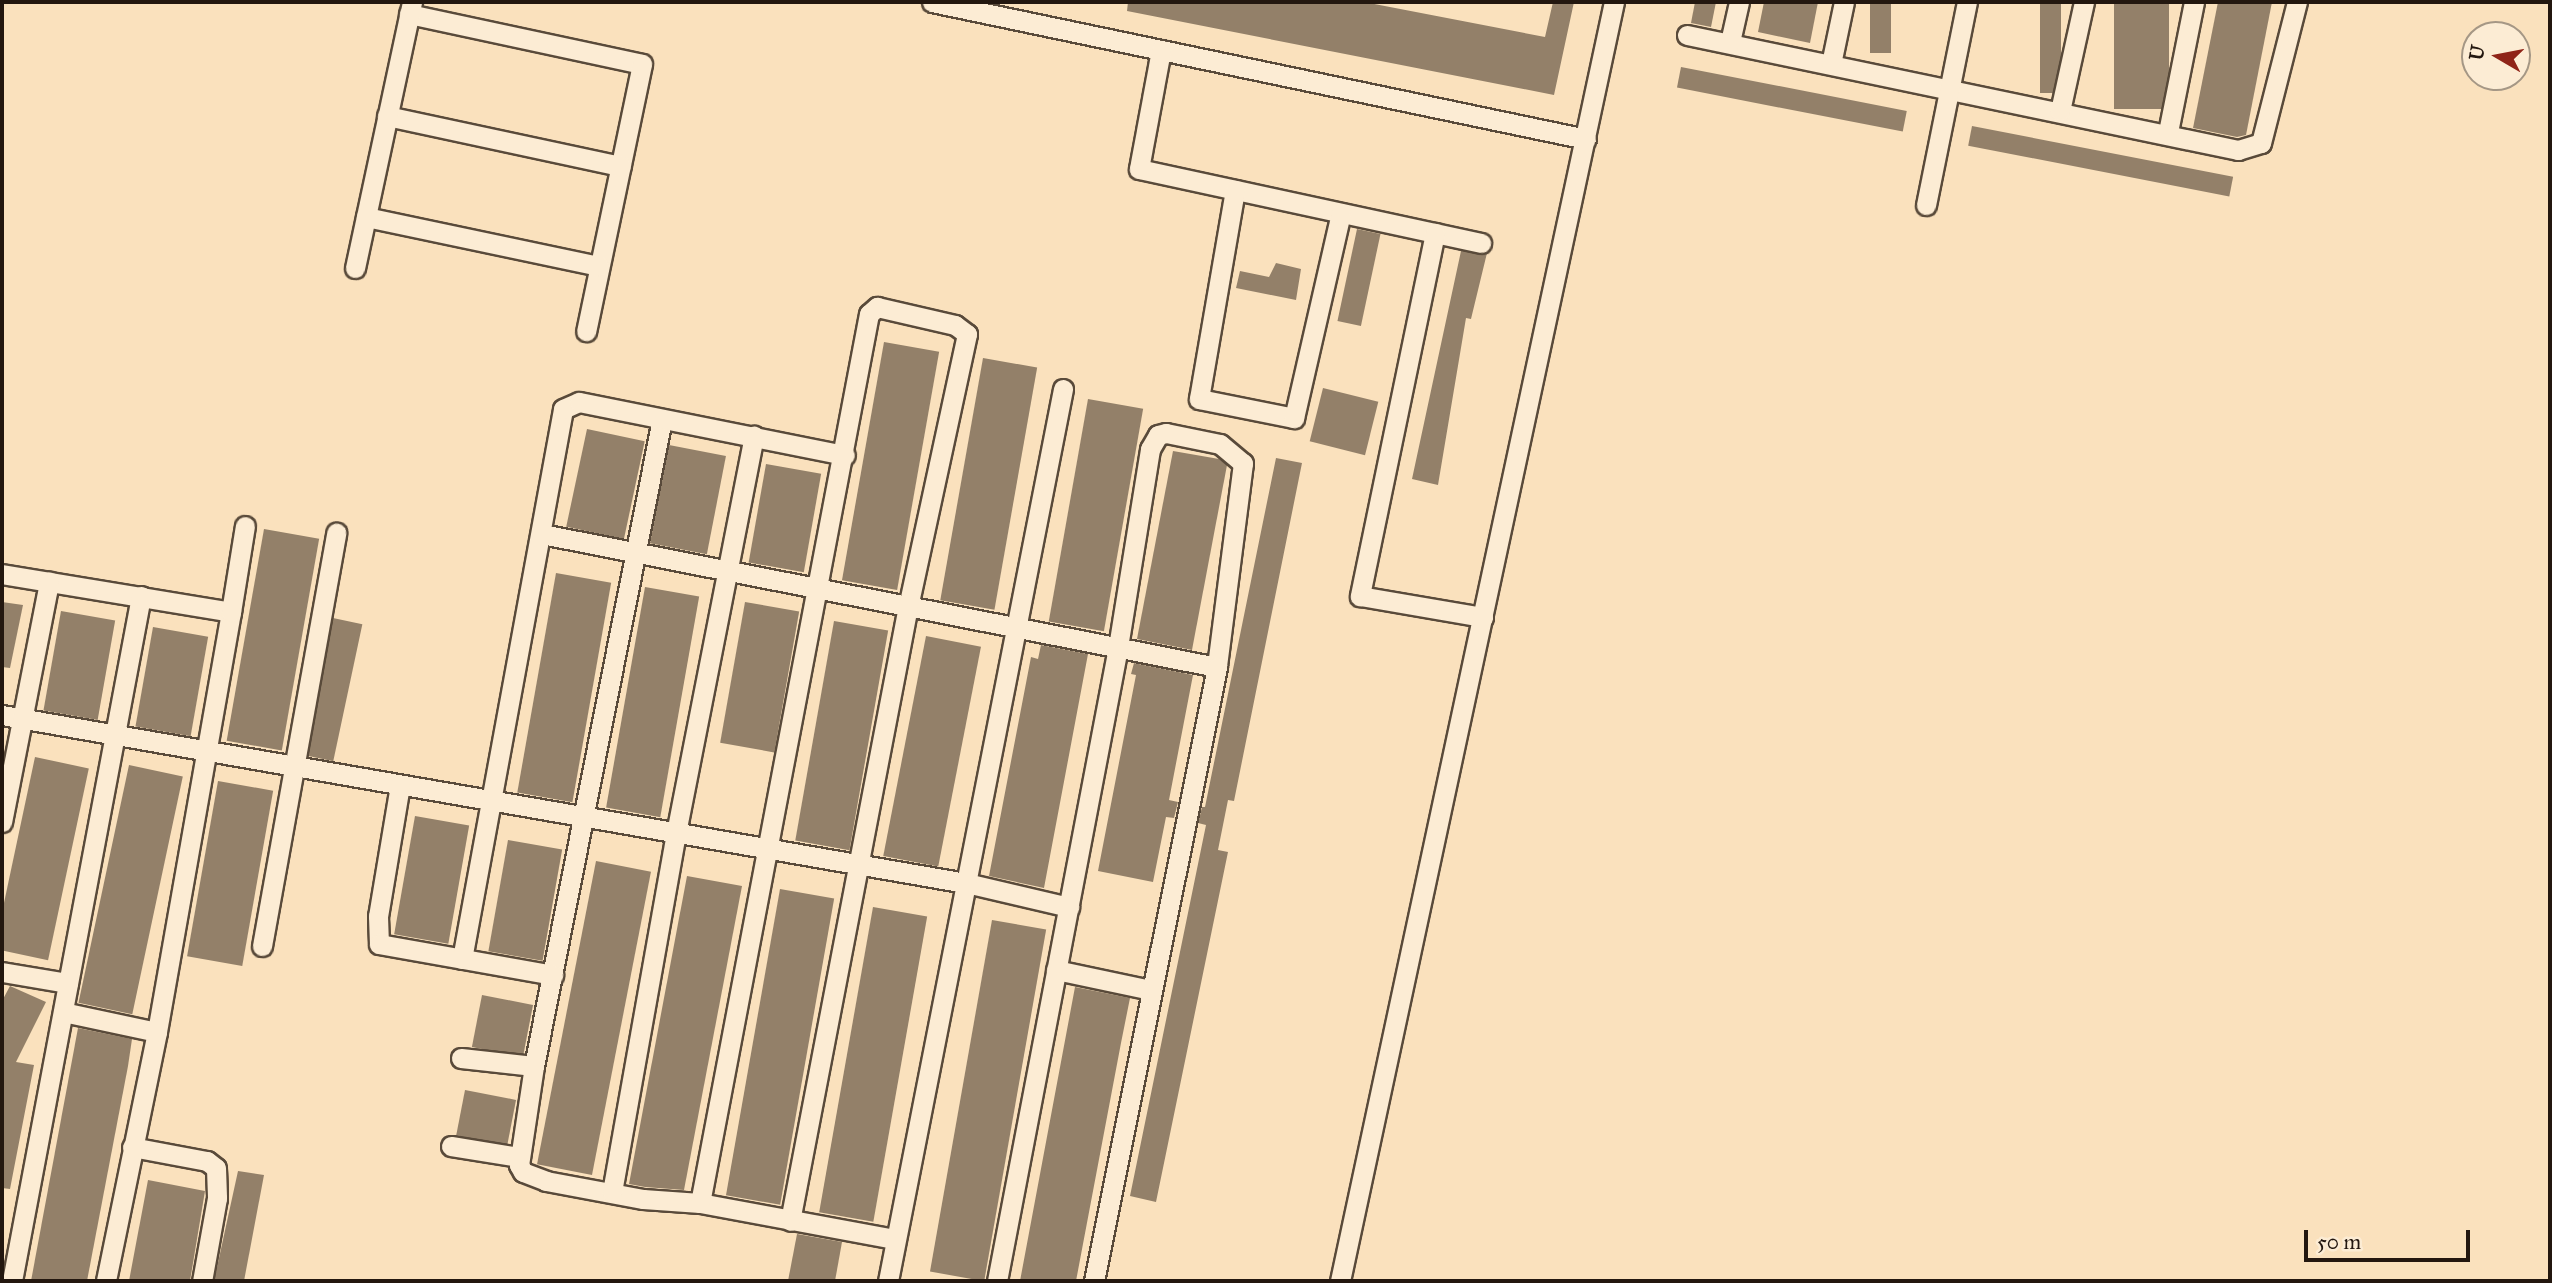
<!DOCTYPE html>
<style>
body{margin:0}
#map{position:relative;width:2552px;height:1283px;overflow:hidden;background:#fae1bd;font-family:"IM FELL Great Primer",serif}
div>[style]{position:absolute}
.building>*{inset:0;background:#938069;transform-origin:0 0}
.roads{filter:drop-shadow(2px 0 #594a3a) drop-shadow(-2px 0 #594a3a) drop-shadow(0 2px #594a3a) drop-shadow(0 -2px #594a3a)}
.street>*{height:19px;margin:-9.5px;padding:0 9.5px;transform-origin:9.5px;border-radius:9.5px;background:#fcecd4}
span{translate:-50% -50%;white-space:nowrap;text-align:center;line-height:1.15;-webkit-text-stroke:7px #fcecd4;paint-order:stroke}
.frame{position:absolute;inset:0;border:4px solid #23170f;pointer-events:none}
.north{position:absolute;left:2461px;top:21px;width:70px;height:70px;box-sizing:border-box;background:#fcecd4;border:2px solid #a59785;border-radius:50%;rotate:280deg;font-size:19px;font-weight:700;line-height:28px;text-align:center;color:#23170f}
.north::after{content:'';display:block;margin:auto;width:24px;height:32px;background:#8f2418;clip-path:polygon(50% 0,100% 100%,50% 72%,0 100%)}
.scale{position:absolute;left:2304px;top:1230px;width:166px;height:32px;box-sizing:border-box;border:4px solid #23170f;border-top:0;padding-left:9px;font-size:21px;line-height:24px;white-space:nowrap;color:#23170f;-webkit-text-stroke:5px #fcecd4;paint-order:stroke}
</style>
<div id="map">
<div class="building">
<i style="clip-path:polygon(1128px 2px,1364px 2px,1545px 37px,1553px 2px,1574px 2px,1554px 95px,1127px 11px)"></i>
<i style="clip-path:polygon(1695px 2px,1716px 2px,1711px 27px,1691px 23px)"></i>
<i style="clip-path:polygon(1764px 2px,1818px 2px,1810px 43px,1758px 32px)"></i>
<i style="left:1870px;top:2px;width:21px;height:51px"></i>
<i style="left:2040px;top:2px;width:21px;height:91px"></i>
<i style="left:2114px;top:2px;width:55px;height:107px"></i>
<i style="clip-path:polygon(2218px 2px,2272px 2px,2246px 135px,2237px 137px,2193px 128px)"></i>
<i style="left:1681px;top:67px;width:230px;height:21px;rotate:11deg"></i>
<i style="left:1972px;top:126px;width:266px;height:20px;rotate:11deg"></i>
<i style="left:1357px;top:229px;width:24px;height:94px;rotate:12deg"></i>
<i style="clip-path:polygon(1461px 251px,1487px 253px,1471px 319px,1466px 318px,1438px 485px,1412px 479px)"></i>
<i style="clip-path:polygon(1276px 263px,1301px 269px,1296px 300px,1236px 288px,1240px 271px,1269px 277px)"></i>
<i style="left:884px;top:342px;width:56px;height:242px;rotate:10deg"></i>
<i style="left:983px;top:358px;width:55px;height:246px;rotate:10deg"></i>
<i style="left:1323px;top:388px;width:57px;height:55px;rotate:14deg"></i>
<i style="left:1088px;top:399px;width:56px;height:226px;rotate:10deg"></i>
<i style="left:587px;top:429px;width:59px;height:100px;rotate:12deg"></i>
<i style="left:669px;top:445px;width:58px;height:100px;rotate:11deg"></i>
<i style="clip-path:polygon(1173px 451px,1219px 459px,1227px 465px,1192px 650px,1137px 639px)"></i>
<i style="clip-path:polygon(1276px 458px,1302px 463px,1234px 801px,1228px 800px,1218px 850px,1228px 852px,1156px 1202px,1130px 1196px,1206px 825px,1198px 823px,1202px 807px,1205px 807px)"></i>
<i style="left:766px;top:464px;width:56px;height:100px;rotate:10deg"></i>
<i style="left:264px;top:529px;width:56px;height:215px;rotate:10deg"></i>
<i style="left:556px;top:573px;width:56px;height:223px;rotate:10deg"></i>
<i style="left:645px;top:587px;width:55px;height:224px;rotate:10deg"></i>
<i style="clip-path:polygon(2px 602px,23px 605px,10px 668px,2px 667px)"></i>
<i style="left:745px;top:602px;width:55px;height:143px;rotate:10deg"></i>
<i style="left:61px;top:611px;width:55px;height:101px;rotate:10deg"></i>
<i style="left:333px;top:618px;width:30px;height:140px;rotate:12deg"></i>
<i style="left:834px;top:621px;width:55px;height:223px;rotate:10deg"></i>
<i style="left:153px;top:627px;width:56px;height:101px;rotate:10deg"></i>
<i style="left:926px;top:636px;width:56px;height:224px;rotate:11deg"></i>
<i style="clip-path:polygon(1041px 645px,1088px 654px,1044px 888px,989px 876px,1031px 657px,1038px 659px)"></i>
<i style="clip-path:polygon(1134px 663px,1193px 675px,1169px 800px,1178px 802px,1174px 818px,1166px 817px,1153px 882px,1098px 871px,1136px 675px,1131px 674px)"></i>
<i style="left:35px;top:757px;width:55px;height:196px;rotate:12deg"></i>
<i style="left:129px;top:765px;width:55px;height:243px;rotate:12deg"></i>
<i style="left:218px;top:781px;width:56px;height:178px;rotate:10deg"></i>
<i style="left:415px;top:816px;width:55px;height:120px;rotate:10deg"></i>
<i style="left:508px;top:840px;width:55px;height:113px;rotate:10deg"></i>
<i style="left:596px;top:861px;width:56px;height:309px;rotate:11deg"></i>
<i style="clip-path:polygon(687px 876px,742px 886px,684px 1190px,645px 1187px,629px 1184px)"></i>
<i style="left:780px;top:889px;width:55px;height:311px;rotate:10deg"></i>
<i style="left:873px;top:907px;width:55px;height:310px;rotate:10deg"></i>
<i style="left:992px;top:920px;width:55px;height:357px;rotate:10deg"></i>
<i style="clip-path:polygon(10px 986px,46px 1002px,16px 1062px,34px 1065px,10px 1189px,2px 1188px,2px 1001px)"></i>
<i style="clip-path:polygon(1075px 987px,1130px 998px,1121px 1043px,1076px 1281px,1020px 1281px)"></i>
<i style="left:482px;top:995px;width:52px;height:53px;rotate:11deg"></i>
<i style="clip-path:polygon(78px 1028px,132px 1039px,128px 1066px,87px 1281px,31px 1281px)"></i>
<i style="left:465px;top:1090px;width:52px;height:46px;rotate:11deg"></i>
<i style="clip-path:polygon(238px 1171px,264px 1175px,244px 1281px,214px 1281px)"></i>
<i style="clip-path:polygon(148px 1180px,205px 1191px,190px 1281px,129px 1281px)"></i>
<i style="clip-path:polygon(797px 1234px,842px 1242px,835px 1281px,788px 1281px)"></i>
</div>
<div class="roads">
<div class="street">
<i style="left:932px;top:2px;width:668px;rotate:11.83deg"></i>
<i style="left:409px;top:14px;width:238px;rotate:12.1deg"></i>
<i style="left:642px;top:64px;width:273px;rotate:101.8deg"></i>
<i style="left:1687px;top:35px;width:563px;rotate:11.79deg"></i>
<i style="left:2238px;top:150px;width:24px;rotate:-17deg"></i>
<i style="left:2261px;top:143px;width:146px;rotate:-75.7deg"></i>
<i style="left:1730px;top:42px;width:41px;rotate:-77.3deg"></i>
<i style="left:1161px;top:50px;width:121px;rotate:100.5deg"></i>
<i style="left:1139px;top:169px;width:350px;rotate:12.2deg"></i>
<i style="left:1831px;top:64px;width:63px;rotate:-78.2deg"></i>
<i style="left:2060px;top:111px;width:112px;rotate:-77.6deg"></i>
<i style="left:387px;top:116px;width:239px;rotate:12.1deg"></i>
<i style="left:2168px;top:132px;width:133px;rotate:-78.7deg"></i>
<i style="left:1235px;top:190px;width:212px;rotate:99.8deg"></i>
<i style="left:1199px;top:399px;width:97px;rotate:11.3deg"></i>
<i style="left:1294px;top:418px;width:210px;rotate:-77.1deg"></i>
<i style="left:1926px;top:205px;width:207px;rotate:-78.6deg"></i>
<i style="left:366px;top:217px;width:238px;rotate:11.9deg"></i>
<i style="left:1435px;top:233px;width:371px;rotate:101.7deg"></i>
<i style="left:1360px;top:596px;width:125px;rotate:9.7deg"></i>
<i style="left:355px;top:268px;width:272px;rotate:-77.9deg"></i>
<i style="left:662px;top:419px;width:660px;rotate:101.19deg"></i>
<i style="left:534px;top:1066px;width:100px;rotate:98.6deg"></i>
<i style="left:519px;top:1165px;width:8px;rotate:60deg"></i>
<i style="left:523px;top:1172px;width:25px;rotate:21deg"></i>
<i style="left:546px;top:1181px;width:99px;rotate:10.5deg"></i>
<i style="left:643px;top:1199px;width:57px;rotate:4deg"></i>
<i style="left:700px;top:1203px;width:197px;rotate:10.5deg"></i>
<i style="left:542px;top:534px;width:688px;rotate:11.15deg"></i>
<i style="left:2px;top:574px;width:232px;rotate:9.4deg"></i>
<i style="left:231px;top:612px;width:426px;rotate:100deg"></i>
<i style="left:157px;top:1032px;width:254px;rotate:101.6deg"></i>
<i style="left:231px;top:612px;width:87px;rotate:-80.8deg"></i>
<i style="left:2px;top:715px;width:979px;rotate:9.89deg"></i>
<i style="left:966px;top:883px;width:106px;rotate:13.1deg"></i>
<i style="left:400px;top:785px;width:133px;rotate:99.5deg"></i>
<i style="left:378px;top:916px;width:28px;rotate:88deg"></i>
<i style="left:379px;top:944px;width:177px;rotate:10.1deg"></i>
<i style="left:2px;top:822px;width:245px;rotate:-78.9deg"></i>
<i style="left:262px;top:946px;width:420px;rotate:-79.8deg"></i>
<i style="left:462px;top:959px;width:559px;rotate:-79.59deg"></i>
<i style="left:563px;top:409px;width:17px;rotate:-24deg"></i>
<i style="left:579px;top:402px;width:271px;rotate:11.3deg"></i>
<i style="left:1056px;top:970px;width:97px;rotate:11.9deg"></i>
<i style="left:2px;top:972px;width:67px;rotate:9.5deg"></i>
<i style="left:63px;top:1012px;width:96px;rotate:12deg"></i>
<i style="left:461px;top:1058px;width:73px;rotate:6.3deg"></i>
<i style="left:451px;top:1146px;width:68px;rotate:9.3deg"></i>
<i style="left:132px;top:1147px;width:76px;rotate:10.6deg"></i>
<i style="left:207px;top:1161px;width:11px;rotate:38deg"></i>
<i style="left:216px;top:1168px;width:30px;rotate:88deg"></i>
<i style="left:217px;top:1198px;width:84px;rotate:100.2deg"></i>
<i style="left:612px;top:1192px;width:365px;rotate:-79.9deg"></i>
<i style="left:676px;top:833px;width:405px;rotate:-78.9deg"></i>
<i style="left:700px;top:1203px;width:905px;rotate:-79.24deg"></i>
<i style="left:869px;top:314px;width:11px;rotate:-41deg"></i>
<i style="left:877px;top:307px;width:80px;rotate:13deg"></i>
<i style="left:955px;top:325px;width:15px;rotate:37deg"></i>
<i style="left:967px;top:334px;width:278px;rotate:102.2deg"></i>
<i style="left:908px;top:606px;width:626px;rotate:100.86deg"></i>
<i style="left:12px;top:1281px;width:697px;rotate:-79.33deg"></i>
<i style="left:888px;top:1281px;width:909px;rotate:-78.9deg"></i>
<i style="left:997px;top:1281px;width:645px;rotate:-79.19deg"></i>
<i style="left:1118px;top:647px;width:201px;rotate:-80.8deg"></i>
<i style="left:1150px;top:449px;width:16px;rotate:-60deg"></i>
<i style="left:1158px;top:435px;width:8px;rotate:-14deg"></i>
<i style="left:1166px;top:433px;width:55px;rotate:11.5deg"></i>
<i style="left:1220px;top:444px;width:30px;rotate:40deg"></i>
<i style="left:1243px;top:463px;width:206px;rotate:97.3deg"></i>
<i style="left:1217px;top:667px;width:626px;rotate:101.33deg"></i>
<i style="left:1340px;top:1281px;width:1308px;rotate:-77.91deg"></i>
</div>
</div>
<div class="frame"></div>
<div class="north">U</div>
<div class="scale">50 m</div>
</div>
